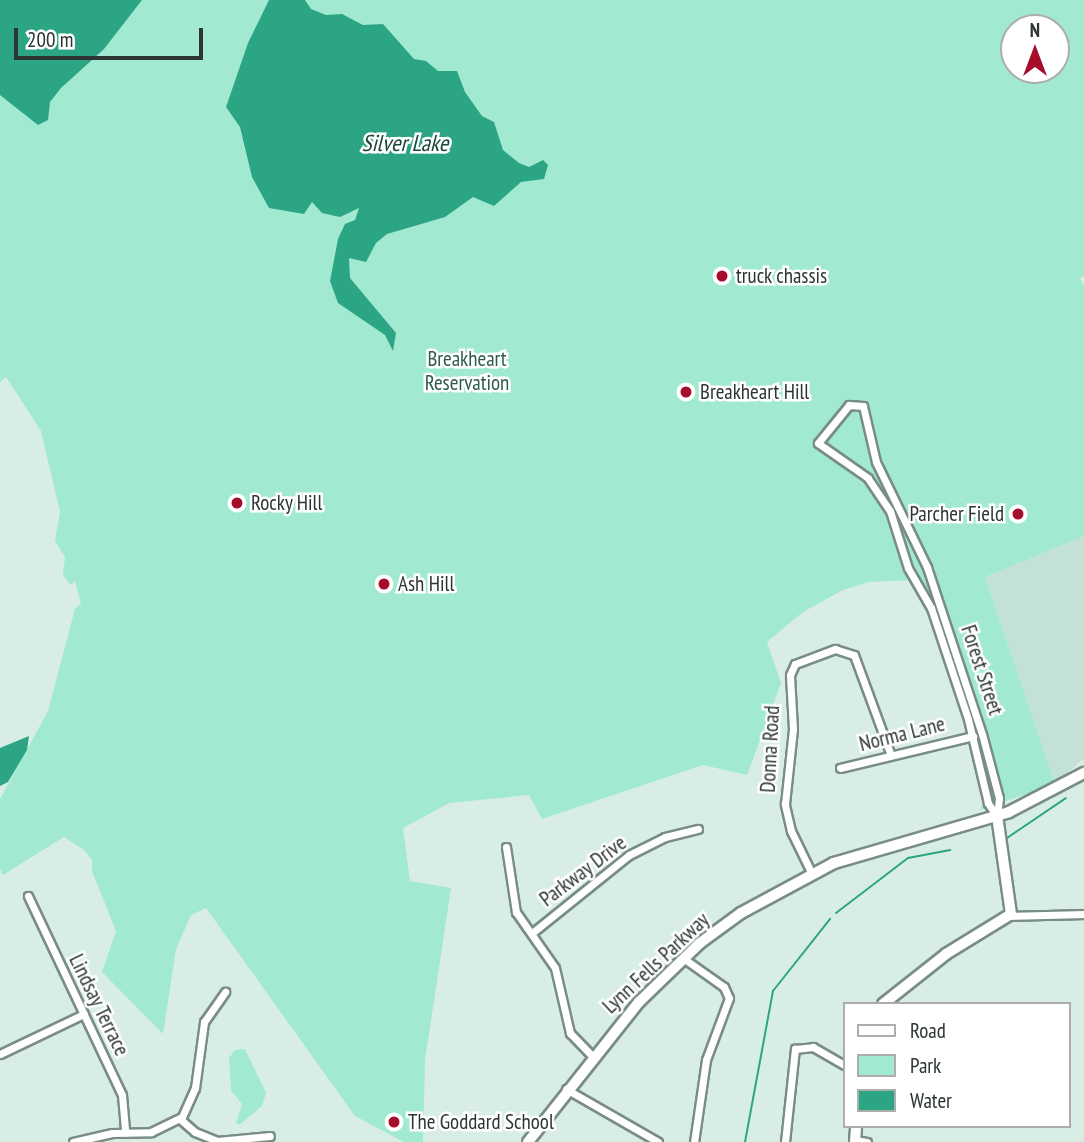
<!DOCTYPE html>
<style>
body{margin:0}
#map{position:relative;width:1084px;height:1142px;overflow:hidden;background:#d8eee5;font-family:"PT Sans Narrow",sans-serif}
div>[style]{position:absolute}
.built>*{inset:0;background:#c4e1d7}
.green>*{inset:0;background:#a1e9d0}
.water>*{inset:0;background:#2ca584}
.stream>*{height:2px;margin:-1px;padding:0 1px;transform-origin:1px;border-radius:1px;background:#2ca584}
.roads{filter:drop-shadow(2px 0 #798d85) drop-shadow(-2px 0 #798d85) drop-shadow(0 2px #798d85) drop-shadow(0 -2px #798d85)}
.street>*{height:7px;margin:-3.5px;padding:0 3.5px;transform-origin:3.5px;border-radius:3.5px;background:#fff}
.secondary>*{height:10px;margin:-5px;padding:0 5px;transform-origin:5px;border-radius:5px;background:#fff}
.primary>*{height:10px;margin:-5px;padding:0 5px;transform-origin:5px;border-radius:5px;background:#fff}
.dots>*{width:19px;height:19px;translate:-50% -50%;box-sizing:border-box;border:4px solid #fff;border-radius:50%}
span{translate:-50% -50%;white-space:nowrap;text-align:center;line-height:1.15;-webkit-text-stroke:5px #fff;paint-order:stroke}
.poi-label{font-size:21px;color:#2c3532}
.left{translate:0 -50%;text-align:left}
.right{translate:-100% -50%;text-align:right}
.park-label{font-size:21px;color:#2c5b4c}
.street-label{font-size:21px;color:#2c3532}
.water-label{font-size:23px;color:#174839;font-style:italic}
.legend{position:absolute;left:843px;top:1002px;width:228px;height:126px;box-sizing:border-box;background:#fff;border:2px solid #abaead;margin:0;padding:9px 12px;list-style:none;font-size:21px;color:#2c3532}
.legend li{display:flex;align-items:center;gap:14px;height:35px}
.legend b{width:35px;border:2px solid #abaead}
.north{position:absolute;left:1000px;top:14px;width:70px;height:70px;box-sizing:border-box;background:#fff;border:2px solid #abaead;border-radius:50%;rotate:0deg;font-size:19px;font-weight:700;line-height:28px;text-align:center;color:#2c3532}
.north::after{content:'';display:block;margin:auto;width:24px;height:32px;background:#a60d2b;clip-path:polygon(50% 0,100% 100%,50% 72%,0 100%)}
.scale{position:absolute;left:14px;top:28px;width:189px;height:32px;box-sizing:border-box;border:4px solid #2c3532;border-top:0;padding-left:9px;font-size:21px;line-height:24px;white-space:nowrap;color:#2c3532;-webkit-text-stroke:5px #fff;paint-order:stroke}
</style>
<div id="map">
<div class="built">
<i style="clip-path:polygon(1084px 536px,1084px 758px,1055px 784px,985px 577px)"></i>
</div>
<div class="green">
<i style="clip-path:polygon(evenodd,0 0,1084px 0,1084px 276px,1080px 278px,1084px 286px,1084px 536px,985px 577px,1055px 784px,980px 810px,984px 802px,964px 722px,927px 611px,909px 580px,869px 582px,843px 590px,803px 612px,767px 642px,781px 683px,747px 775px,703px 765px,542px 819px,529px 795px,449px 803px,403px 828px,410px 881px,451px 888px,425px 1060px,423px 1142px,404px 1142px,355px 1116px,206px 908px,191px 915px,176px 949px,163px 1034px,102px 972px,116px 931px,92px 871px,92px 860px,84px 850px,64px 837px,3px 875px,0 869px,0 799px,48px 711px,75px 609px,81px 604px,75px 581px,71px 585px,63px 575px,65px 557px,55px 541px,60px 512px,41px 431px,6px 377px,0 382px,0 0,1014px 28px,1056px 28px,1056px 70px,1014px 70px,1014px 28px)"></i>
<i style="clip-path:polygon(245px 1049px,266px 1093px,262px 1106px,239px 1125px,236px 1123px,242px 1104px,231px 1090px,229px 1058px,235px 1050px)"></i>
</div>
<div class="water">
<i style="clip-path:polygon(0 0,142px 0,104px 49px,61px 88px,50px 102px,48px 120px,38px 125px,0 95px)"></i>
<i style="clip-path:polygon(269px 0,305px 0,311px 9px,326px 15px,342px 14px,363px 25px,383px 24px,414px 59px,426px 61px,438px 71px,457px 71px,465px 92px,482px 116px,494px 122px,503px 150px,519px 163px,529px 167px,543px 160px,548px 165px,544px 179px,521px 182px,494px 206px,473px 197px,445px 217px,387px 234px,376px 243px,366px 262px,349px 258px,350px 278px,396px 333px,393px 351px,385px 335px,338px 303px,330px 281px,338px 239px,345px 224px,355px 220px,359px 208px,340px 217px,322px 213px,312px 202px,304px 214px,269px 208px,252px 177px,240px 127px,226px 107px,248px 43px)"></i>
<i style="clip-path:polygon(29px 736px,27px 750px,8px 782px,0 786px,0 748px)"></i>
</div>
<div class="stream">
<i style="left:1007px;top:838px;width:71px;rotate:-34.1deg"></i>
<i style="left:836px;top:913px;width:91px;rotate:-37.4deg"></i>
<i style="left:908px;top:858px;width:43px;rotate:-10.8deg"></i>
<i style="left:745px;top:1142px;width:154px;rotate:-79.5deg"></i>
<i style="left:773px;top:991px;width:92px;rotate:-51.6deg"></i>
</div>
<div class="roads">
<div class="street">
<i style="left:849px;top:405px;width:14px;rotate:4deg"></i>
<i style="left:863px;top:406px;width:57px;rotate:76.9deg"></i>
<i style="left:876px;top:462px;width:117px;rotate:64.1deg"></i>
<i style="left:927px;top:567px;width:176px;rotate:71.8deg"></i>
<i style="left:982px;top:734px;width:66px;rotate:75.1deg"></i>
<i style="left:999px;top:798px;width:18px;rotate:96deg"></i>
<i style="left:997px;top:816px;width:16px;rotate:-125deg"></i>
<i style="left:988px;top:803px;width:86px;rotate:-103.4deg"></i>
<i style="left:968px;top:719px;width:117px;rotate:-108.4deg"></i>
<i style="left:931px;top:608px;width:46px;rotate:-119.9deg"></i>
<i style="left:908px;top:568px;width:60px;rotate:-107.5deg"></i>
<i style="left:890px;top:511px;width:40px;rotate:-124deg"></i>
<i style="left:868px;top:478px;width:61px;rotate:-145deg"></i>
<i style="left:818px;top:443px;width:49px;rotate:-50.8deg"></i>
<i style="left:840px;top:768px;width:137px;rotate:-13.5deg"></i>
<i style="left:506px;top:847px;width:66px;rotate:81.3deg"></i>
<i style="left:516px;top:912px;width:68px;rotate:55.1deg"></i>
<i style="left:555px;top:968px;width:67px;rotate:77deg"></i>
<i style="left:570px;top:1033px;width:32px;rotate:46deg"></i>
<i style="left:812px;top:874px;width:48px;rotate:-116deg"></i>
<i style="left:791px;top:831px;width:28px;rotate:-103deg"></i>
<i style="left:785px;top:804px;width:75px;rotate:-83.9deg"></i>
<i style="left:793px;top:729px;width:54px;rotate:-93.2deg"></i>
<i style="left:790px;top:675px;width:12px;rotate:-66deg"></i>
<i style="left:795px;top:664px;width:43px;rotate:-20.6deg"></i>
<i style="left:835px;top:649px;width:20px;rotate:18deg"></i>
<i style="left:854px;top:655px;width:104px;rotate:69.8deg"></i>
<i style="left:28px;top:896px;width:220px;rotate:64.7deg"></i>
<i style="left:122px;top:1095px;width:38px;rotate:85deg"></i>
<i style="left:1009px;top:916px;width:75px;rotate:-1.5deg"></i>
<i style="left:532px;top:933px;width:124px;rotate:-38.8deg"></i>
<i style="left:629px;top:855px;width:40px;rotate:-26.6deg"></i>
<i style="left:665px;top:837px;width:34px;rotate:-14deg"></i>
<i style="left:683px;top:958px;width:50px;rotate:35.3deg"></i>
<i style="left:724px;top:987px;width:12px;rotate:66deg"></i>
<i style="left:729px;top:998px;width:66px;rotate:110.4deg"></i>
<i style="left:706px;top:1060px;width:83px;rotate:98.3deg"></i>
<i style="left:0;top:1054px;width:93px;rotate:-25.5deg"></i>
<i style="left:566px;top:1089px;width:106px;rotate:29.9deg"></i>
<i style="left:180px;top:1119px;width:20px;rotate:41deg"></i>
<i style="left:195px;top:1132px;width:24px;rotate:22deg"></i>
<i style="left:217px;top:1141px;width:53px;rotate:-5.4deg"></i>
<i style="left:855px;top:1140px;width:12px;rotate:9deg"></i>
<i style="left:73px;top:1142px;width:40px;rotate:-13deg"></i>
<i style="left:112px;top:1133px;width:39px;rotate:-1deg"></i>
<i style="left:151px;top:1132px;width:34px;rotate:-26deg"></i>
<i style="left:182px;top:1117px;width:32px;rotate:-66deg"></i>
<i style="left:195px;top:1088px;width:67px;rotate:-82.2deg"></i>
<i style="left:204px;top:1022px;width:37px;rotate:-55deg"></i>
<i style="left:785px;top:1142px;width:94px;rotate:-83.9deg"></i>
<i style="left:795px;top:1049px;width:18px;rotate:-6deg"></i>
<i style="left:813px;top:1047px;width:36px;rotate:30deg"></i>
</div>
<div class="secondary">
<i style="left:883px;top:1004px;width:80px;rotate:-38.4deg"></i>
<i style="left:946px;top:954px;width:76px;rotate:-31.6deg"></i>
<i style="left:1011px;top:914px;width:99px;rotate:-98.1deg"></i>
<i style="left:855px;top:1142px;width:16px;rotate:-86deg"></i>
</div>
<div class="primary">
<i style="left:528px;top:1142px;width:179px;rotate:-51.6deg"></i>
<i style="left:639px;top:1002px;width:85px;rotate:-44deg"></i>
<i style="left:700px;top:943px;width:51px;rotate:-36.2deg"></i>
<i style="left:741px;top:913px;width:106px;rotate:-28.3deg"></i>
<i style="left:834px;top:863px;width:182px;rotate:-16.2deg"></i>
<i style="left:1009px;top:812px;width:85px;rotate:-27.5deg"></i>
</div>
</div>
<div class="dots">
<i style="left:722px;top:276px;background:#a60d2b"></i>
<i style="left:686px;top:392px;background:#a60d2b"></i>
<i style="left:237px;top:503px;background:#a60d2b"></i>
<i style="left:1018px;top:514px;background:#a60d2b"></i>
<i style="left:384px;top:584px;background:#a60d2b"></i>
<i style="left:394px;top:1122px;background:#a60d2b"></i>
</div>
<div class="poi-label">
<span class="left" style="left:736px;top:276px">truck chassis</span>
<span class="left" style="left:700px;top:392px">Breakheart Hill</span>
<span class="left" style="left:251px;top:503px">Rocky Hill</span>
<span class="right" style="left:1004px;top:514px">Parcher Field</span>
<span class="left" style="left:398px;top:584px">Ash Hill</span>
<span class="left" style="left:408px;top:1122px">The Goddard School</span>
</div>
<div class="park-label">
<span style="left:467px;top:371px">Breakheart<br>Reservation</span>
</div>
<div class="street-label">
<span style="left:982px;top:670px;rotate:72deg">Forest Street</span>
<span style="left:902px;top:734px;rotate:-14deg">Norma Lane</span>
<span style="left:770px;top:749px;rotate:-87deg">Donna Road</span>
<span style="left:583px;top:871px;rotate:-37deg">Parkway Drive</span>
<span style="left:656px;top:963px;rotate:-43deg">Lynn Fells Parkway</span>
<span style="left:99px;top:1005px;rotate:64deg">Lindsay Terrace</span>
</div>
<div class="water-label">
<span style="left:405px;top:143px">Silver Lake</span>
</div>
<ul class="legend">
<li><b style="height:9px;background:#fff"></b>Road</li>
<li><b style="height:19px;background:#a1e9d0"></b>Park</li>
<li><b style="height:19px;background:#2ca584"></b>Water</li>
</ul>
<div class="north">N</div>
<div class="scale">200 m</div>
</div>
